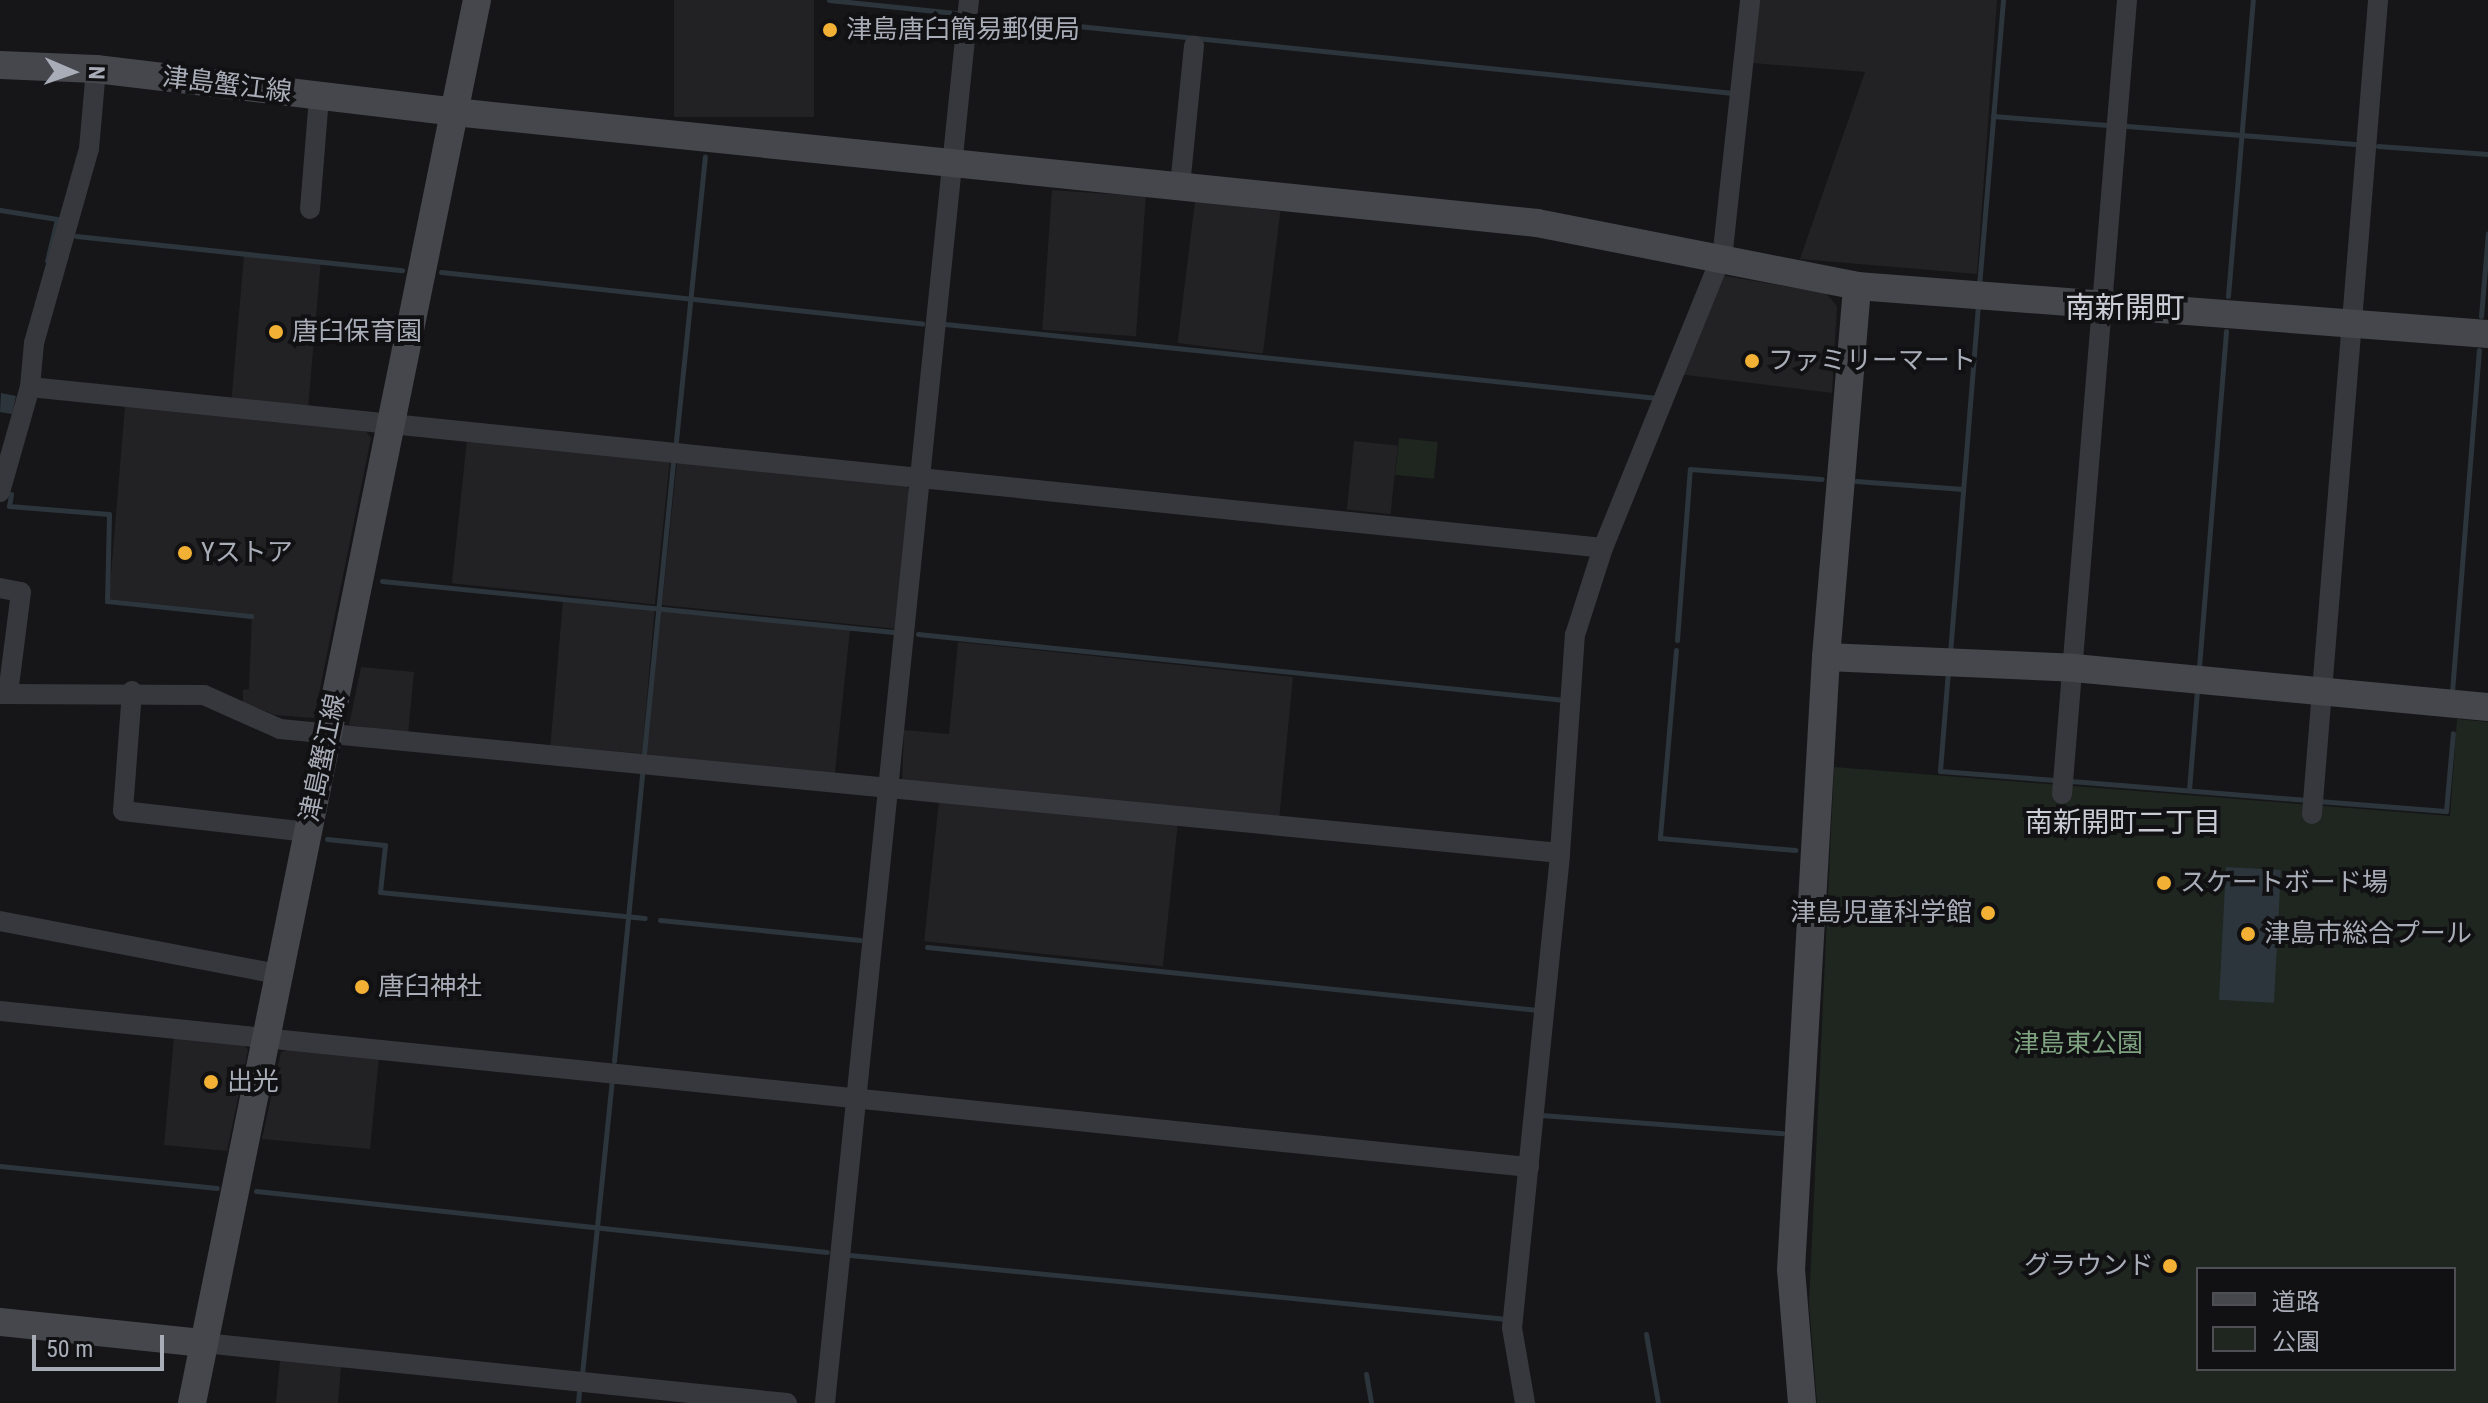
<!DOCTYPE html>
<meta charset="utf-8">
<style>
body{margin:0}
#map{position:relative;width:2488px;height:1403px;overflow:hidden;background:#161618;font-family:"Roboto Condensed","Noto Sans JP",sans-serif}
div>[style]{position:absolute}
.built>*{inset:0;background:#222225;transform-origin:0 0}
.green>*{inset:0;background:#1e261f;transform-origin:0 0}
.water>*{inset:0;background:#2c353c;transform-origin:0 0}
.stream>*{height:5px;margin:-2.5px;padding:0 2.5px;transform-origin:2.5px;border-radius:2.5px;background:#2c353c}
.street>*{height:20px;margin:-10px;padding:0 10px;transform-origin:10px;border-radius:10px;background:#37383d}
.secondary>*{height:28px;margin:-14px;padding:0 14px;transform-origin:14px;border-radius:14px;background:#45474d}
.dots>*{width:22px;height:22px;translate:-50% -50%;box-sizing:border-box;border:4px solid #111113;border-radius:50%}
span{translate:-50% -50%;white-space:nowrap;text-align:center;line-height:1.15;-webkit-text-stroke:8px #111113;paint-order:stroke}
.poi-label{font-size:26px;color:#a8adb8}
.left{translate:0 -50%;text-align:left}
.right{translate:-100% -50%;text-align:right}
.street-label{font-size:26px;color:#a8adb8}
.park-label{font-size:26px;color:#7fa381}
.neighbourhood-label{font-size:28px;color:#c9ccd4}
.quarter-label{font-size:30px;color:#c9ccd4}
.legend{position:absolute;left:2196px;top:1267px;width:260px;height:104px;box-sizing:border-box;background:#111113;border:2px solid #4d4f55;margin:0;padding:10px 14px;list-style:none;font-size:24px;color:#a8adb8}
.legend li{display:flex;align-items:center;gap:16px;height:40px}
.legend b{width:40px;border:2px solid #4d4f55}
.north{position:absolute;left:32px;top:32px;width:80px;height:80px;-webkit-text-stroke:6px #111113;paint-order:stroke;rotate:92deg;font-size:22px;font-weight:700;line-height:32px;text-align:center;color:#a8adb8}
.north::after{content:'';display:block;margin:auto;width:28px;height:36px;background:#a8adb8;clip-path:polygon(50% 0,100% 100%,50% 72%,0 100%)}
.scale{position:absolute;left:32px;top:1335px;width:132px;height:36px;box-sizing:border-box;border:4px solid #a8adb8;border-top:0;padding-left:10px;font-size:24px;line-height:28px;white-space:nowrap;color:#a8adb8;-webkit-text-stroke:6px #111113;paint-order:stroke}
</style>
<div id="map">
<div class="built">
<i style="left:674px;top:0;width:140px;height:117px"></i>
<i style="clip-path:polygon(1759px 0,1997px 0,1977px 274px,1800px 259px,1865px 72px,1752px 63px)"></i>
<i style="left:1052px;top:190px;width:94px;height:140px;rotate:4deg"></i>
<i style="left:1195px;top:201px;width:86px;height:143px;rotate:7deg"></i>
<i style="left:244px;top:256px;width:77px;height:145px;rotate:5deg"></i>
<i style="clip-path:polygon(1719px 275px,1826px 293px,1837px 306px,1832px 393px,1678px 374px)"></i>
<i style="clip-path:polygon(125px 405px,366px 431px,371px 438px,314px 718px,275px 715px,243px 702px,243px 690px,249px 689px,252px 614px,109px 599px)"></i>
<i style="left:467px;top:439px;width:204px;height:145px;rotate:6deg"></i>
<i style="left:1354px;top:441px;width:44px;height:69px;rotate:6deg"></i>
<i style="clip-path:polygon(677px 462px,905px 485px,912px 492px,898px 629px,662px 605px)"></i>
<i style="left:563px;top:601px;width:92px;height:145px;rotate:5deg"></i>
<i style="left:661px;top:610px;width:190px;height:145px;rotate:6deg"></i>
<i style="clip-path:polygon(958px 642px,1293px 677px,1279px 820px,902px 782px,904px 730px,949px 734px)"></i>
<i style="clip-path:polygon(361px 667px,414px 672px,408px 734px,349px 725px)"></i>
<i style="left:939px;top:800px;width:240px;height:142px;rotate:6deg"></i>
<i style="clip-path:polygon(174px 1037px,242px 1042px,248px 1050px,227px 1151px,164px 1145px)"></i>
<i style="clip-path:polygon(296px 1047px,379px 1057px,370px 1149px,262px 1139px,281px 1052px)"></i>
<i style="clip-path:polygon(280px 1360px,341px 1366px,338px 1403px,276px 1403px)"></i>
</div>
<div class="green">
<i style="left:1399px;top:438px;width:39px;height:37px;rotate:6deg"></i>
<i style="clip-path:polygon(evenodd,2457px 719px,2488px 722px,2488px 1403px,1817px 1403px,1809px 1303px,1834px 767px,2450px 816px,2457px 719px,2198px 1269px,2454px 1269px,2454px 1369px,2198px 1369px,2198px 1269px)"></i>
</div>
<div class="water">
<i style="clip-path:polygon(1px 393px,16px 396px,12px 414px,0 412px)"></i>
<i style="left:2226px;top:867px;width:55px;height:133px;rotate:3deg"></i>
</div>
<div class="stream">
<i style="left:829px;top:0;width:127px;rotate:5.9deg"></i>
<i style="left:980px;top:16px;width:757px;rotate:5.84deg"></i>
<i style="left:1993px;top:116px;width:115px;rotate:4.5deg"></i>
<i style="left:2127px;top:126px;width:229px;rotate:4.5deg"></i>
<i style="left:2378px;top:146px;width:110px;rotate:4.2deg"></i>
<i style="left:0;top:210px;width:58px;rotate:9deg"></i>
<i style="left:57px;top:219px;width:43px;rotate:103.4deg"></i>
<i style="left:76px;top:236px;width:328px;rotate:6deg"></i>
<i style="left:441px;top:272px;width:484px;rotate:6.1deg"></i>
<i style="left:1979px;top:286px;width:287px;rotate:-85.2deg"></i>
<i style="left:2228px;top:296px;width:297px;rotate:-85.2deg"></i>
<i style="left:2481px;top:316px;width:83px;rotate:-85.2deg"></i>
<i style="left:945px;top:324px;width:716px;rotate:5.93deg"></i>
<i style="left:676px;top:441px;width:286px;rotate:-84.2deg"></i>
<i style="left:1856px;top:481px;width:107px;rotate:4.3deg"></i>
<i style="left:11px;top:494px;width:12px;rotate:99deg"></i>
<i style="left:9px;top:506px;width:100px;rotate:4.6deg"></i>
<i style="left:109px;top:514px;width:87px;rotate:91.3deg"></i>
<i style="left:107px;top:601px;width:145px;rotate:5.9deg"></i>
<i style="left:382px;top:581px;width:514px;rotate:5.7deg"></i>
<i style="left:918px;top:634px;width:650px;rotate:5.82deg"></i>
<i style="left:1677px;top:640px;width:171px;rotate:-85.7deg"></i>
<i style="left:1690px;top:469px;width:132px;rotate:4.3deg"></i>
<i style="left:1676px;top:650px;width:189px;rotate:94.9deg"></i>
<i style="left:1660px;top:838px;width:136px;rotate:5.1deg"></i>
<i style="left:1950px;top:653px;width:350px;rotate:-85.4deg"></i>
<i style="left:2199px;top:667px;width:337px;rotate:-85.4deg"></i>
<i style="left:1948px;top:671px;width:100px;rotate:94.6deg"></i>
<i style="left:1940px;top:771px;width:115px;rotate:4.5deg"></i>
<i style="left:2452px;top:692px;width:343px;rotate:-85.5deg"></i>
<i style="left:644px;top:753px;width:291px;rotate:-84.3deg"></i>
<i style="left:2071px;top:781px;width:237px;rotate:4.6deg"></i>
<i style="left:2189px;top:790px;width:100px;rotate:-85.4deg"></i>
<i style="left:2318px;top:801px;width:128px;rotate:4.5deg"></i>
<i style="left:2446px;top:811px;width:78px;rotate:-84.9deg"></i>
<i style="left:327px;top:839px;width:58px;rotate:5.9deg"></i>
<i style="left:385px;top:845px;width:47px;rotate:96.1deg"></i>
<i style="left:380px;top:892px;width:266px;rotate:5.6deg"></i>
<i style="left:660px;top:920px;width:201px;rotate:5.7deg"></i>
<i style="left:927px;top:947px;width:614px;rotate:5.89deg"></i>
<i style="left:614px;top:1061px;width:289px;rotate:-84.4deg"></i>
<i style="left:1541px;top:1115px;width:242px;rotate:4.3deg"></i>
<i style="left:0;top:1166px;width:218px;rotate:5.8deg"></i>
<i style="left:256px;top:1191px;width:574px;rotate:6.1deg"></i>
<i style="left:850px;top:1255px;width:660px;rotate:5.56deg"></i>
<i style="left:1646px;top:1334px;width:70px;rotate:80.1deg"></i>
<i style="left:582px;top:1374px;width:295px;rotate:-84.2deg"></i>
<i style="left:1366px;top:1374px;width:29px;rotate:80deg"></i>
<i style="left:578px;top:1403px;width:11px;rotate:-85deg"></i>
</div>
<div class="street">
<i style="left:1180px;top:186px;width:141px;rotate:-84.3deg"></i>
<i style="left:310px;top:209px;width:113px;rotate:-85.4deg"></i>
<i style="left:1722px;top:259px;width:261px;rotate:-83.8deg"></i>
<i style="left:30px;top:387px;width:1581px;rotate:5.84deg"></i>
<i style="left:0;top:492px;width:109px;rotate:-74.1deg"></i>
<i style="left:30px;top:387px;width:44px;rotate:-84.8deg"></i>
<i style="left:34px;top:343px;width:202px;rotate:-74.2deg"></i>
<i style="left:89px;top:149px;width:80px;rotate:-85deg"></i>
<i style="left:0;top:588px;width:21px;rotate:11deg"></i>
<i style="left:21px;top:592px;width:102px;rotate:97.3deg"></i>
<i style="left:132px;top:691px;width:120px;rotate:94.3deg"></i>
<i style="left:123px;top:811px;width:186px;rotate:6.5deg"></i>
<i style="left:0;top:694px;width:204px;rotate:0.3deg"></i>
<i style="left:204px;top:695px;width:83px;rotate:24.1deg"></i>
<i style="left:280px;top:729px;width:1286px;rotate:5.53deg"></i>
<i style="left:2062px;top:794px;width:797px;rotate:-85.32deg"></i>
<i style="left:2312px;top:814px;width:817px;rotate:-85.36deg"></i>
<i style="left:0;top:921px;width:284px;rotate:10.8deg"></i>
<i style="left:0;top:1011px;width:1537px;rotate:5.83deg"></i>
<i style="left:204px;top:1343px;width:586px;rotate:5.88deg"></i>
<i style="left:825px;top:1403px;width:1410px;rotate:-84.14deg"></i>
<i style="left:1525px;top:1403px;width:76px;rotate:-99.8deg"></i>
<i style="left:1512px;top:1328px;width:477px;rotate:-84.2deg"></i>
<i style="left:1560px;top:853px;width:219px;rotate:-86.1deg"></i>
<i style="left:1575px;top:635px;width:91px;rotate:-72.2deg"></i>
<i style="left:1603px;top:548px;width:313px;rotate:-67.9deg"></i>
</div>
<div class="secondary">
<i style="left:0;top:65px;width:96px;rotate:2.4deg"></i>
<i style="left:96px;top:69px;width:361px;rotate:6.8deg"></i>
<i style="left:454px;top:112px;width:1089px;rotate:5.85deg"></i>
<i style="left:1537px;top:223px;width:326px;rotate:11.1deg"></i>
<i style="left:1857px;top:286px;width:633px;rotate:4.35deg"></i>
<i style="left:1826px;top:657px;width:248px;rotate:2.5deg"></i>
<i style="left:2074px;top:668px;width:416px;rotate:5.4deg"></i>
<i style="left:0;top:1322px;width:205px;rotate:5.9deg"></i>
<i style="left:192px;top:1403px;width:1432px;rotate:-78.52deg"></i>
<i style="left:1802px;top:1403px;width:133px;rotate:-94.7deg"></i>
<i style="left:1791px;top:1270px;width:614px;rotate:-86.73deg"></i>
<i style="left:1826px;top:657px;width:372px;rotate:-85.2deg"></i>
</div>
<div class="dots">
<i style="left:830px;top:30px;background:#f2b134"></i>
<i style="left:276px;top:332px;background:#f2b134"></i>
<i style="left:1752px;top:361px;background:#f2b134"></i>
<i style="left:185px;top:553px;background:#f2b134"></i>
<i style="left:2164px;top:883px;background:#f2b134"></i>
<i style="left:1988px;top:913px;background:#f2b134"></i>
<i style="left:2248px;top:934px;background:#f2b134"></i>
<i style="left:362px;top:987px;background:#f2b134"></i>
<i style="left:211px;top:1082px;background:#f2b134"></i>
<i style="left:2170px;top:1266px;background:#f2b134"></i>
</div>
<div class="poi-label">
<span class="left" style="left:846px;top:30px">津島唐臼簡易郵便局</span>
<span class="left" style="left:292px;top:332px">唐臼保育園</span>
<span class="left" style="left:1768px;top:361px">ファミリーマート</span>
<span class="left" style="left:201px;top:553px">Yストア</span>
<span class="left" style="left:2180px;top:883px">スケートボード場</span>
<span class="right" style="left:1972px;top:913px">津島児童科学館</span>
<span class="left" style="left:2264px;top:934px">津島市総合プール</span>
<span class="left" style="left:378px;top:987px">唐臼神社</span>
<span class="left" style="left:227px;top:1082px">出光</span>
<span class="right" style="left:2154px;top:1266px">グラウンド</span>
</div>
<div class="street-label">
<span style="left:227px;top:85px;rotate:7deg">津島蟹江線</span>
<span style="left:323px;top:758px;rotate:-78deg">津島蟹江線</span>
</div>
<div class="park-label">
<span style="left:2078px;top:1044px">津島東公園</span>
</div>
<div class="neighbourhood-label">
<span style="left:2123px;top:823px">南新開町二丁目</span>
</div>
<div class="quarter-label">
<span style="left:2125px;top:308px">南新開町</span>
</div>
<ul class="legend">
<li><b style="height:10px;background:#45474d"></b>道路</li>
<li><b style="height:22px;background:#1e261f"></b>公園</li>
</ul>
<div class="north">N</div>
<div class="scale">50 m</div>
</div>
